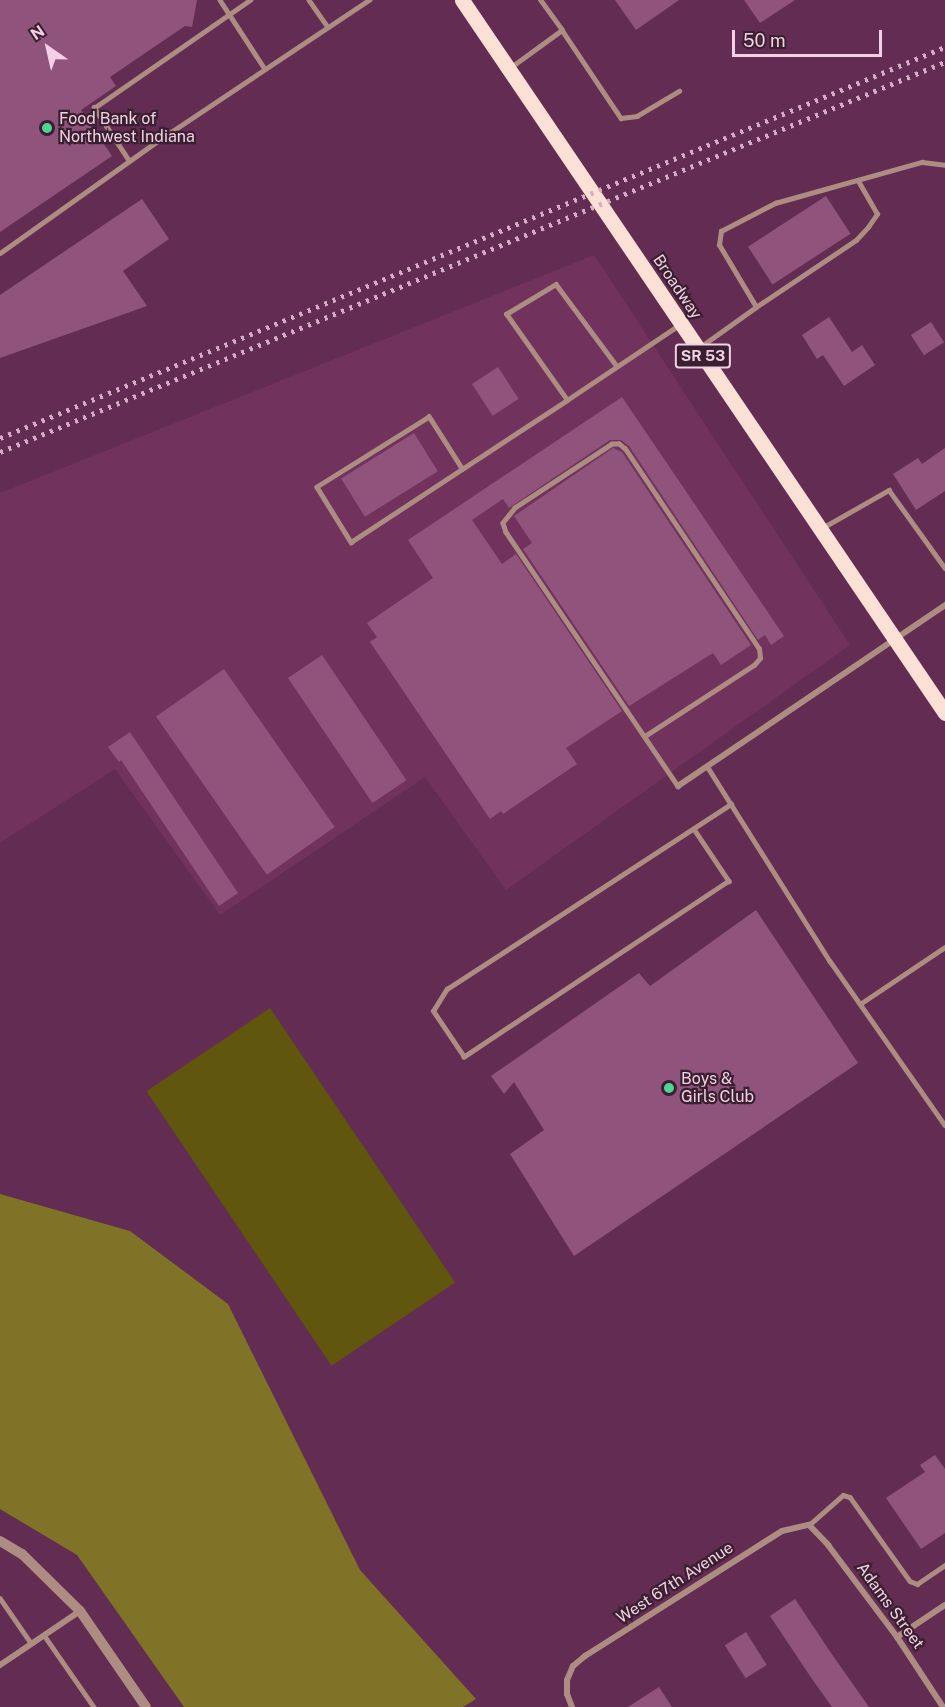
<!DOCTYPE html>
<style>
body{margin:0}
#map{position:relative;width:945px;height:1707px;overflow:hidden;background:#632c52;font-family:"Public Sans",sans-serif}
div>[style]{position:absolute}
.built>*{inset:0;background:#71325d}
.green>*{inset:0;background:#60560e;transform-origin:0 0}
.forest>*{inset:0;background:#7e7327}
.building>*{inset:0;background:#90547c;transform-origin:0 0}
.service>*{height:4.5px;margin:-2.25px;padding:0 2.25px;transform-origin:2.25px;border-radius:2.25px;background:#ad8d81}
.minor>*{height:6px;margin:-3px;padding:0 3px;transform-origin:3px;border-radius:3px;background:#ad8d81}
.tertiary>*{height:10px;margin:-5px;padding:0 5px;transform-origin:5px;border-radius:5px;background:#ad8d81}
.primary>*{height:15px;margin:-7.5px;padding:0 7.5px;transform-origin:7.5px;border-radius:7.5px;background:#fbe0d6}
.rail>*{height:4.5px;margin-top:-2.25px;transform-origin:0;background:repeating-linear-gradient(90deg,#d5aec6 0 3px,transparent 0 9px)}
.dots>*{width:16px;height:16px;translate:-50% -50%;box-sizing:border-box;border:3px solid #392030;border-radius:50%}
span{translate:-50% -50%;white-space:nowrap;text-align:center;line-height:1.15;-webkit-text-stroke:4.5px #392030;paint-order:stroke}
.shield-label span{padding:2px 4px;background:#392030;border:2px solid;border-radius:4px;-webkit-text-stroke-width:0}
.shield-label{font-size:15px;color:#f3d0e5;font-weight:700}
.poi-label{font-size:16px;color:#f3d0e5}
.left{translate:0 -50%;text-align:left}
.street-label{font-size:16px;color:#f3d0e5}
.north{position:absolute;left:18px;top:18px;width:60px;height:60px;-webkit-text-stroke:4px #392030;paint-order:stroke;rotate:326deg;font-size:16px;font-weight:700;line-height:24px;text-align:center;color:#f3d0e5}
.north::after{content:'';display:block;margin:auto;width:21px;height:27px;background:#f3d0e5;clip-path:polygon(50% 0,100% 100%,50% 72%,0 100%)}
.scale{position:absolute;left:732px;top:30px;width:150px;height:27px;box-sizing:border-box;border:3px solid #f3d0e5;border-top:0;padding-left:8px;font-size:18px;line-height:21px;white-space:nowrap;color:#f3d0e5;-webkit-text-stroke:4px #392030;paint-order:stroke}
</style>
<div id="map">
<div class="built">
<i style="clip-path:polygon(594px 255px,850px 645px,506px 890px,425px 777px,220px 915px,115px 769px,0 843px,0 493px)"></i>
</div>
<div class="green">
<i style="left:270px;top:1008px;width:331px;height:149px;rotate:56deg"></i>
</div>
<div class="forest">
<i style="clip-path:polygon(0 1194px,130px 1231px,228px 1304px,360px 1570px,476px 1699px,463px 1707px,184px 1707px,77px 1555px,0 1509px)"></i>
</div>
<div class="building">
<i style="clip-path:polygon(0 0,197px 0,192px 27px,185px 26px,110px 77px,116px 86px,81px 110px,112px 156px,0 232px)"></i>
<i style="clip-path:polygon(615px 0,679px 0,636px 30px)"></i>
<i style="clip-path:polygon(744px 0,795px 0,760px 23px)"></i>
<i style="left:826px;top:196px;width:45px;height:93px;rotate:57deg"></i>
<i style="clip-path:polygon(142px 199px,169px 239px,123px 271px,147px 306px,0 358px,0 295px)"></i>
<i style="clip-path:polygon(829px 317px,852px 352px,862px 345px,875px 365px,844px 386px,823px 355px,817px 359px,802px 335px)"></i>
<i style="left:931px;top:322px;width:24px;height:24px;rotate:57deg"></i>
<i style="left:498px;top:367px;width:38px;height:31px;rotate:57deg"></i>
<i style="clip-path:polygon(622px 397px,784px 636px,771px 645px,765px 635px,758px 640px,629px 446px,621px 440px,610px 440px,509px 508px,503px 499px,472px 520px,502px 564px,516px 554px,622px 711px,566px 748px,577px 764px,503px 814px,501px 811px,490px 819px,370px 642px,377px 637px,367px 623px,433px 578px,408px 540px)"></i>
<i style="left:414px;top:433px;width:45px;height:86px;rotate:58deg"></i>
<i style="clip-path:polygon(613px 448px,622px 452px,751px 645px,721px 665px,713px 653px,629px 706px,523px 549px,532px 543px,514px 516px)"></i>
<i style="clip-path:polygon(945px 448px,945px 491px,916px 510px,893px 474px,918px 458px,922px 464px)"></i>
<i style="left:322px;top:655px;width:151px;height:41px;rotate:56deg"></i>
<i style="left:224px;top:669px;width:193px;height:83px;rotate:55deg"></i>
<i style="clip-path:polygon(130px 732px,238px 893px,219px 906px,121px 760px,119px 762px,108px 747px)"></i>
<i style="clip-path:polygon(756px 910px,858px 1063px,574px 1256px,510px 1154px,544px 1130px,514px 1082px,504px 1094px,491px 1076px,639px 973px,650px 986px)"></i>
<i style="clip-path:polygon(935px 1455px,945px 1469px,945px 1533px,921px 1549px,886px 1498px,925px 1472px,920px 1465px)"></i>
<i style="clip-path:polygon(795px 1599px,831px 1653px,869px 1707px,832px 1707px,812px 1679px,770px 1616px)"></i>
<i style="left:746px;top:1632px;width:39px;height:25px;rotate:58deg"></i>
<i style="clip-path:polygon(659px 1687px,672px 1707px,628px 1707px)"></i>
</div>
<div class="service">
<i style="left:220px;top:0;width:82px;rotate:56.9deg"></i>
<i style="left:309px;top:0;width:33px;rotate:55deg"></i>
<i style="left:562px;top:30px;width:106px;rotate:56.2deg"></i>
<i style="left:621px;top:118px;width:16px;rotate:-7deg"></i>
<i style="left:637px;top:116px;width:49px;rotate:-30.8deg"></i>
<i style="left:511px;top:67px;width:63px;rotate:-36deg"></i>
<i style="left:562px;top:30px;width:37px;rotate:-126deg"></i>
<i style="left:129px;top:161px;width:64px;rotate:-123.4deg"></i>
<i style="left:94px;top:108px;width:190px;rotate:-34.7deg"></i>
<i style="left:0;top:253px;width:199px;rotate:-35.4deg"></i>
<i style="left:162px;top:138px;width:249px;rotate:-33.7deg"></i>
<i style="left:756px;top:307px;width:120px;rotate:-33.8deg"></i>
<i style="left:856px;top:240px;width:18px;rotate:-47deg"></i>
<i style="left:868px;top:227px;width:16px;rotate:-55deg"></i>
<i style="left:877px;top:214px;width:38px;rotate:-120deg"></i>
<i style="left:700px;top:347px;width:69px;rotate:-35.5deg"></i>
<i style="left:756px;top:307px;width:72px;rotate:-120.8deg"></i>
<i style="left:719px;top:245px;width:14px;rotate:-82deg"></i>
<i style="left:721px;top:231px;width:61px;rotate:-27.4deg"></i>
<i style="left:775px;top:203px;width:153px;rotate:-15.6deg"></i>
<i style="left:922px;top:162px;width:23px;rotate:7deg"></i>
<i style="left:567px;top:400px;width:105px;rotate:-125.3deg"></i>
<i style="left:506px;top:314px;width:58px;rotate:-31deg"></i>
<i style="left:556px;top:284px;width:102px;rotate:53.4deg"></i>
<i style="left:462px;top:469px;width:62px;rotate:-122.4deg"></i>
<i style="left:429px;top:417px;width:132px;rotate:148deg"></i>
<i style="left:317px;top:487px;width:65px;rotate:58.3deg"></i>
<i style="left:351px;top:542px;width:258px;rotate:-33.3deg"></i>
<i style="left:567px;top:400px;width:135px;rotate:-33.8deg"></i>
<i style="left:822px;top:528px;width:77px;rotate:-29.6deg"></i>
<i style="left:889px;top:490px;width:96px;rotate:54.3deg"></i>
<i style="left:645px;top:736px;width:130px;rotate:-33.1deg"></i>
<i style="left:754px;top:665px;width:9px;rotate:-49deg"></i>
<i style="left:760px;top:658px;width:9px;rotate:-96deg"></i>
<i style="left:759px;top:649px;width:241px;rotate:-123.8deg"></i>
<i style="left:625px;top:449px;width:8px;rotate:-140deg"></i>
<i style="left:619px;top:444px;width:7px;rotate:180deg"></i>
<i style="left:612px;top:444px;width:116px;rotate:146.6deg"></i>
<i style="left:515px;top:508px;width:19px;rotate:129deg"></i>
<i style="left:503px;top:523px;width:9px;rotate:72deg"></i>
<i style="left:506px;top:532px;width:307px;rotate:55.9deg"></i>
<i style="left:707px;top:766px;width:231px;rotate:57.8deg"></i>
<i style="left:830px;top:961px;width:200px;rotate:55deg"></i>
<i style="left:694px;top:829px;width:63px;rotate:56.1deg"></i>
<i style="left:729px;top:881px;width:318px;rotate:146.4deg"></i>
<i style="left:464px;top:1057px;width:55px;rotate:-124deg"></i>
<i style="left:433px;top:1011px;width:26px;rotate:-58deg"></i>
<i style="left:447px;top:989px;width:339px;rotate:-33.1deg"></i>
<i style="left:860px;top:1004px;width:102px;rotate:-33.8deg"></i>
<i style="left:809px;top:1525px;width:45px;rotate:-41.4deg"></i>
<i style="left:843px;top:1495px;width:7px;rotate:16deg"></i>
<i style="left:850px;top:1497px;width:103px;rotate:54.5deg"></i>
<i style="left:910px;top:1581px;width:8px;rotate:23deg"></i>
<i style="left:917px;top:1584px;width:34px;rotate:-34deg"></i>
<i style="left:0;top:1598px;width:55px;rotate:55.4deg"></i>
<i style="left:44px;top:1635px;width:88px;rotate:55.2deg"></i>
</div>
<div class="minor">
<i style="left:678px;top:786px;width:323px;rotate:-34.1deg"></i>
<i style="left:897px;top:1637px;width:58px;rotate:-33.7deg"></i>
<i style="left:0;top:1665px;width:97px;rotate:-34deg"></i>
<i style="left:572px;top:1707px;width:14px;rotate:-111deg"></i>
<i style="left:567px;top:1694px;width:14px;rotate:-90deg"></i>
<i style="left:567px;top:1680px;width:15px;rotate:-67deg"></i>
<i style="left:573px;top:1666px;width:16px;rotate:-40deg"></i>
<i style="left:585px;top:1656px;width:233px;rotate:-32.4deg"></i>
<i style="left:782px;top:1531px;width:28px;rotate:-13deg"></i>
<i style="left:809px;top:1525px;width:28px;rotate:46deg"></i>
<i style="left:828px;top:1545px;width:115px;rotate:53.1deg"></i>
<i style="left:897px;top:1637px;width:84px;rotate:56.7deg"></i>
</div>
<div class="tertiary">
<i style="left:0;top:1541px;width:26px;rotate:31deg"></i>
<i style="left:22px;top:1554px;width:81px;rotate:44.5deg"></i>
<i style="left:80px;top:1611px;width:116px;rotate:55.5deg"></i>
</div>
<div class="primary">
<i style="left:462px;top:0;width:861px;rotate:55.89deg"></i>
</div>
<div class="rail">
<i style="left:0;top:438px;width:1023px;rotate:-22.48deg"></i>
<i style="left:0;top:452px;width:1022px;rotate:-22.43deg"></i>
</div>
<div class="dots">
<i style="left:47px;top:128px;background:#4ed399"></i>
<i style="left:669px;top:1088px;background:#4ed399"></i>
</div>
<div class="shield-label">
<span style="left:703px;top:356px">SR 53</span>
</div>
<div class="poi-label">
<span class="left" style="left:59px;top:128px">Food Bank of<br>Northwest Indiana</span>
<span class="left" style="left:681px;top:1088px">Boys &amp;<br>Girls Club</span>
</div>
<div class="street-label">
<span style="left:677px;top:287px;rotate:56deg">Broadway</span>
<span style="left:675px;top:1583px;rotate:-33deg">West 67th Avenue</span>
<span style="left:890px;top:1606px;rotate:54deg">Adams Street</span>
</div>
<div class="north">N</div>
<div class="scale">50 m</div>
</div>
